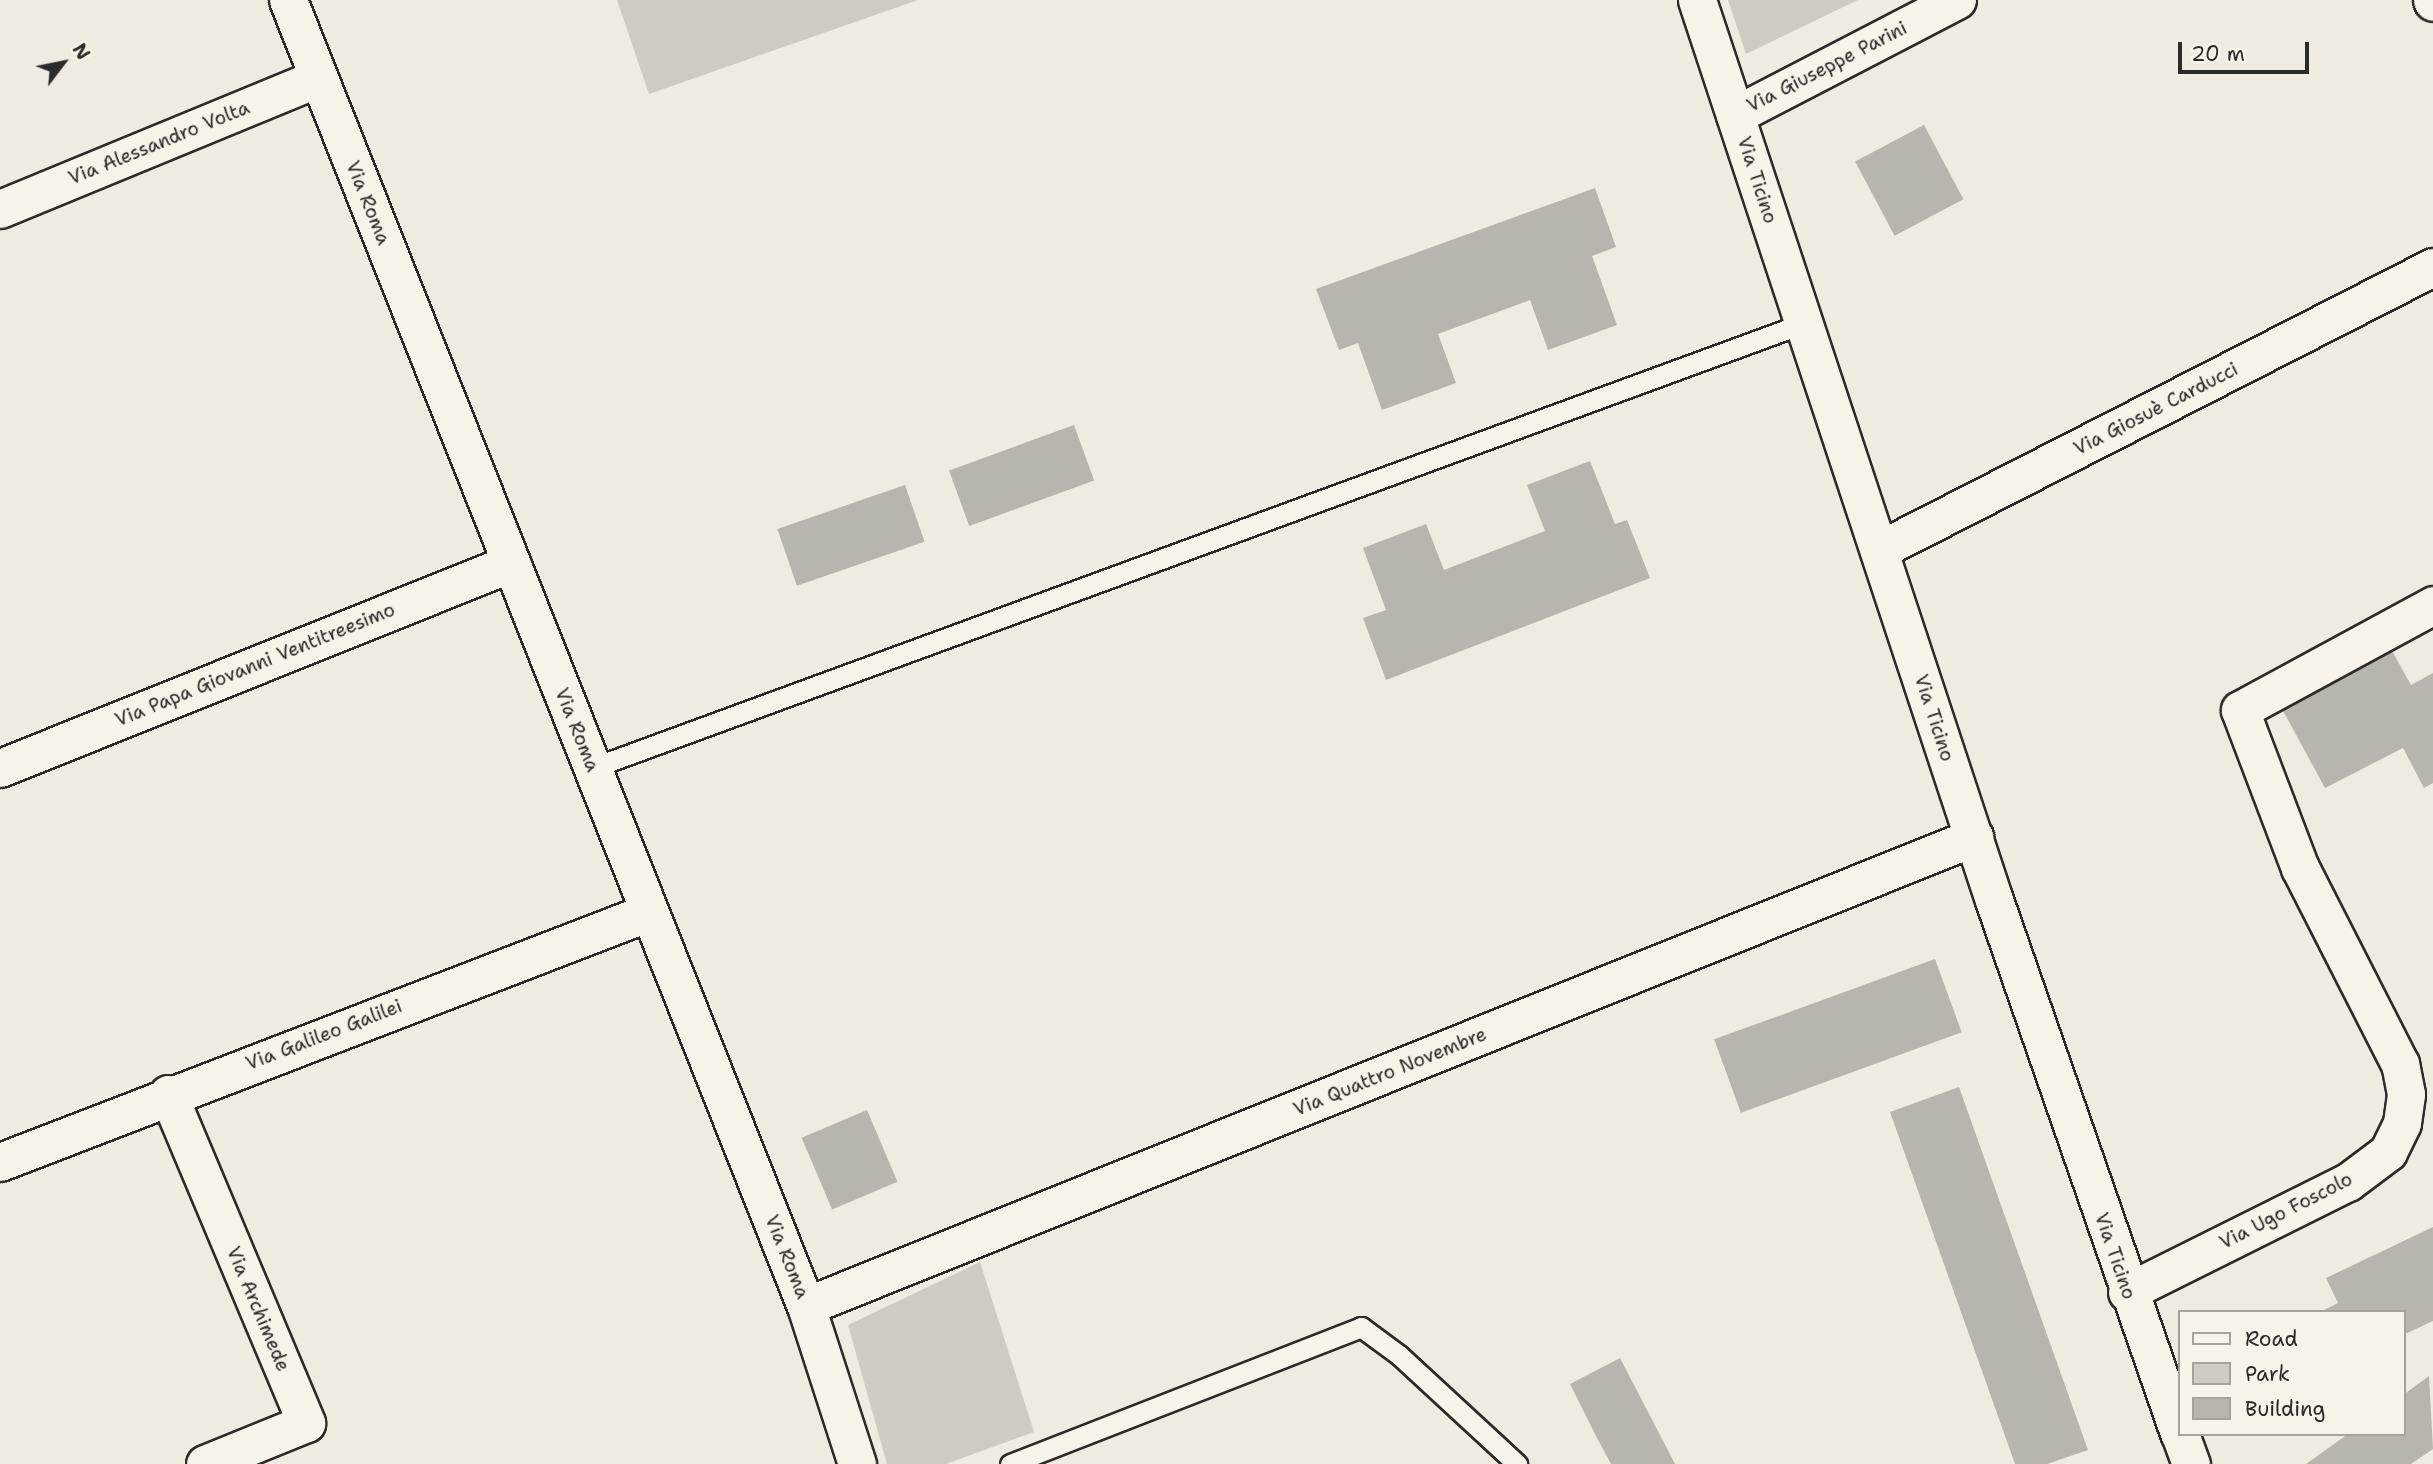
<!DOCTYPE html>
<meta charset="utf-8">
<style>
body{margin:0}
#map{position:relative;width:2433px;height:1464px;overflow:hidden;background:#efebe0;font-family:"Shantell Sans",sans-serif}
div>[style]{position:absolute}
.green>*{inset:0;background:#cfcbc2}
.building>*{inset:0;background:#b8b5ae;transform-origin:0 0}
.roads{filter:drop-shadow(2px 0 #2b2b2b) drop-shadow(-2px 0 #2b2b2b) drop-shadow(0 2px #2b2b2b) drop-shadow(0 -2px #2b2b2b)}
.service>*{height:19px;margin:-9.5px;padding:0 9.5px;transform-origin:9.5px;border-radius:9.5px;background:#f7f3e8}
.minor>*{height:37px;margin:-18.5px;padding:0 18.5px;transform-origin:18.5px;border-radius:18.5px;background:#f7f3e8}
span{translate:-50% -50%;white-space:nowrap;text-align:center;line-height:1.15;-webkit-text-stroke:7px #f7f3e8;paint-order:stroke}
.street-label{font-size:19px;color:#2b2b2b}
.legend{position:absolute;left:2178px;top:1310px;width:228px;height:126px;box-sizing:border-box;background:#f7f3e8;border:2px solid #a5a39c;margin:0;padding:9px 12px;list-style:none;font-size:21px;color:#2b2b2b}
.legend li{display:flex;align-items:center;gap:14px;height:35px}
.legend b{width:35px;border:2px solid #a5a39c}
.north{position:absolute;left:28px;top:28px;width:70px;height:70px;-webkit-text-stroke:5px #f7f3e8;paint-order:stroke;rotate:58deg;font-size:19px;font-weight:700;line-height:28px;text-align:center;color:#2b2b2b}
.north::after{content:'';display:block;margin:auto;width:24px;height:32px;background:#2b2b2b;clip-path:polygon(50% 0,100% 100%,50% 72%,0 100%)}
.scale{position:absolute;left:2178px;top:42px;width:131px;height:32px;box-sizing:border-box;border:4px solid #2b2b2b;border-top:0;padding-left:9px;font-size:21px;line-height:24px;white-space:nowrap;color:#2b2b2b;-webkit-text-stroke:5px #f7f3e8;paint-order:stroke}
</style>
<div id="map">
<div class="green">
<i style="clip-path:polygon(617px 0,918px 0,649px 94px)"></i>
<i style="clip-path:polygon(1728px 0,1858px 0,1746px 54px)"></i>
<i style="clip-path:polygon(980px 1262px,1034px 1432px,946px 1464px,887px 1464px,848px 1325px)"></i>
</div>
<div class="building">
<i style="left:1924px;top:125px;width:84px;height:78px;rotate:62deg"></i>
<i style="clip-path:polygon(1595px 188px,1616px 247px,1592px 256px,1617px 325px,1548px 350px,1530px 300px,1438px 334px,1456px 383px,1382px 410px,1358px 343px,1339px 350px,1316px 289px)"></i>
<i style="left:1074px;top:425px;width:59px;height:133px;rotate:70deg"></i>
<i style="clip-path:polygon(1590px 461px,1615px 524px,1627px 520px,1650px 578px,1386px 680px,1363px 618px,1386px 610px,1363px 548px,1426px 524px,1444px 570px,1545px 531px,1527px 485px)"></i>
<i style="left:905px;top:485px;width:60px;height:135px;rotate:71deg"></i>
<i style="clip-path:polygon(2391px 649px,2411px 685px,2433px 673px,2433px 783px,2424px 788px,2403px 748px,2325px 788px,2281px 707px)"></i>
<i style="left:1935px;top:959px;width:78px;height:235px;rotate:70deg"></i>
<i style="clip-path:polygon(1959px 1087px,2088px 1450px,2047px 1464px,2015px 1464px,1890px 1112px)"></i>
<i style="left:867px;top:1110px;width:78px;height:71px;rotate:67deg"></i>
<i style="clip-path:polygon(2433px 1227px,2433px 1321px,2403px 1335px,2403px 1312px,2320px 1312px,2338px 1303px,2326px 1278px)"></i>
<i style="clip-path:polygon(1620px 1358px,1647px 1410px,1675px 1464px,1611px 1464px,1596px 1436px,1570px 1384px)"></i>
<i style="clip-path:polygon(2429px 1376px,2433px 1449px,2411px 1464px,2306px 1464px,2348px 1434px,2403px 1434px,2403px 1395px)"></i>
</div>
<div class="roads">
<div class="service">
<i style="left:592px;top:768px;width:1291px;rotate:-20.16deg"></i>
<i style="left:1010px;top:1464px;width:377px;rotate:-21.3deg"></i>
<i style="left:1361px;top:1327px;width:47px;rotate:36.4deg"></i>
<i style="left:1399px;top:1355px;width:161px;rotate:42.7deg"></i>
</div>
<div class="minor">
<i style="left:288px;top:0;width:1405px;rotate:68.37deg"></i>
<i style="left:806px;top:1306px;width:166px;rotate:72.1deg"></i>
<i style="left:1697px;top:0;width:948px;rotate:71.74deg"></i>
<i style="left:1994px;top:900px;width:564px;rotate:70.86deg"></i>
<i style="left:2432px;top:0;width:2px;rotate:63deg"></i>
<i style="left:1735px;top:115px;width:250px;rotate:-27.4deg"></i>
<i style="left:0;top:209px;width:344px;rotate:-22.4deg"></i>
<i style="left:1879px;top:550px;width:622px;rotate:-27.06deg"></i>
<i style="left:0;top:768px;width:551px;rotate:-21.86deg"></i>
<i style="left:168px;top:1094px;width:357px;rotate:67.2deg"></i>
<i style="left:306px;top:1423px;width:109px;rotate:157.9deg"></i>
<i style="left:0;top:1162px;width:695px;rotate:-21.07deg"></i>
<i style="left:2127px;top:1292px;width:247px;rotate:-26.5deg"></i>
<i style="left:2348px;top:1182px;width:50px;rotate:-36.9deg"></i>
<i style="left:2388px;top:1152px;width:32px;rotate:-64deg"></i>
<i style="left:2402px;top:1123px;width:29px;rotate:-82deg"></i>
<i style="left:2406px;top:1094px;width:31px;rotate:-101deg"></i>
<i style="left:2400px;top:1064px;width:220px;rotate:-117deg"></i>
<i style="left:2300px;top:868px;width:169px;rotate:-110.8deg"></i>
<i style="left:2240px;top:710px;width:220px;rotate:-28.5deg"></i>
<i style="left:806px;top:1306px;width:1259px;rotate:-21.88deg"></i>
<i style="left:2180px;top:1434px;width:32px;rotate:70deg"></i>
</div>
</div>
<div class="street-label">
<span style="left:1827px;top:67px;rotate:-27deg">Via Giuseppe Parini</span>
<span style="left:159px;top:143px;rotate:-22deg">Via Alessandro Volta</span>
<span style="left:1757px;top:180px;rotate:72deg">Via Ticino</span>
<span style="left:368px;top:203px;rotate:68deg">Via Roma</span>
<span style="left:2156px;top:409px;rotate:-27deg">Via Giosuè Carducci</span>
<span style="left:255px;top:665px;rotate:-22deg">Via Papa Giovanni Ventitreesimo</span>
<span style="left:1934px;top:718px;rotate:72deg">Via Ticino</span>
<span style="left:577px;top:730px;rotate:68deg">Via Roma</span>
<span style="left:324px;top:1035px;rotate:-21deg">Via Galileo Galilei</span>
<span style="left:1390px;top:1072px;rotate:-22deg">Via Quattro Novembre</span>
<span style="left:2286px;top:1211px;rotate:-27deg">Via Ugo Foscolo</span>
<span style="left:2115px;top:1256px;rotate:71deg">Via Ticino</span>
<span style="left:787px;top:1257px;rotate:68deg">Via Roma</span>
<span style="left:258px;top:1309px;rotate:67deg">Via Archimede</span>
</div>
<ul class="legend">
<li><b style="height:9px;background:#f7f3e8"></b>Road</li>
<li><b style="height:19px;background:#cfcbc2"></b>Park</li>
<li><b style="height:19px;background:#b8b5ae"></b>Building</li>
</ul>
<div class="north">N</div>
<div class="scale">20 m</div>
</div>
